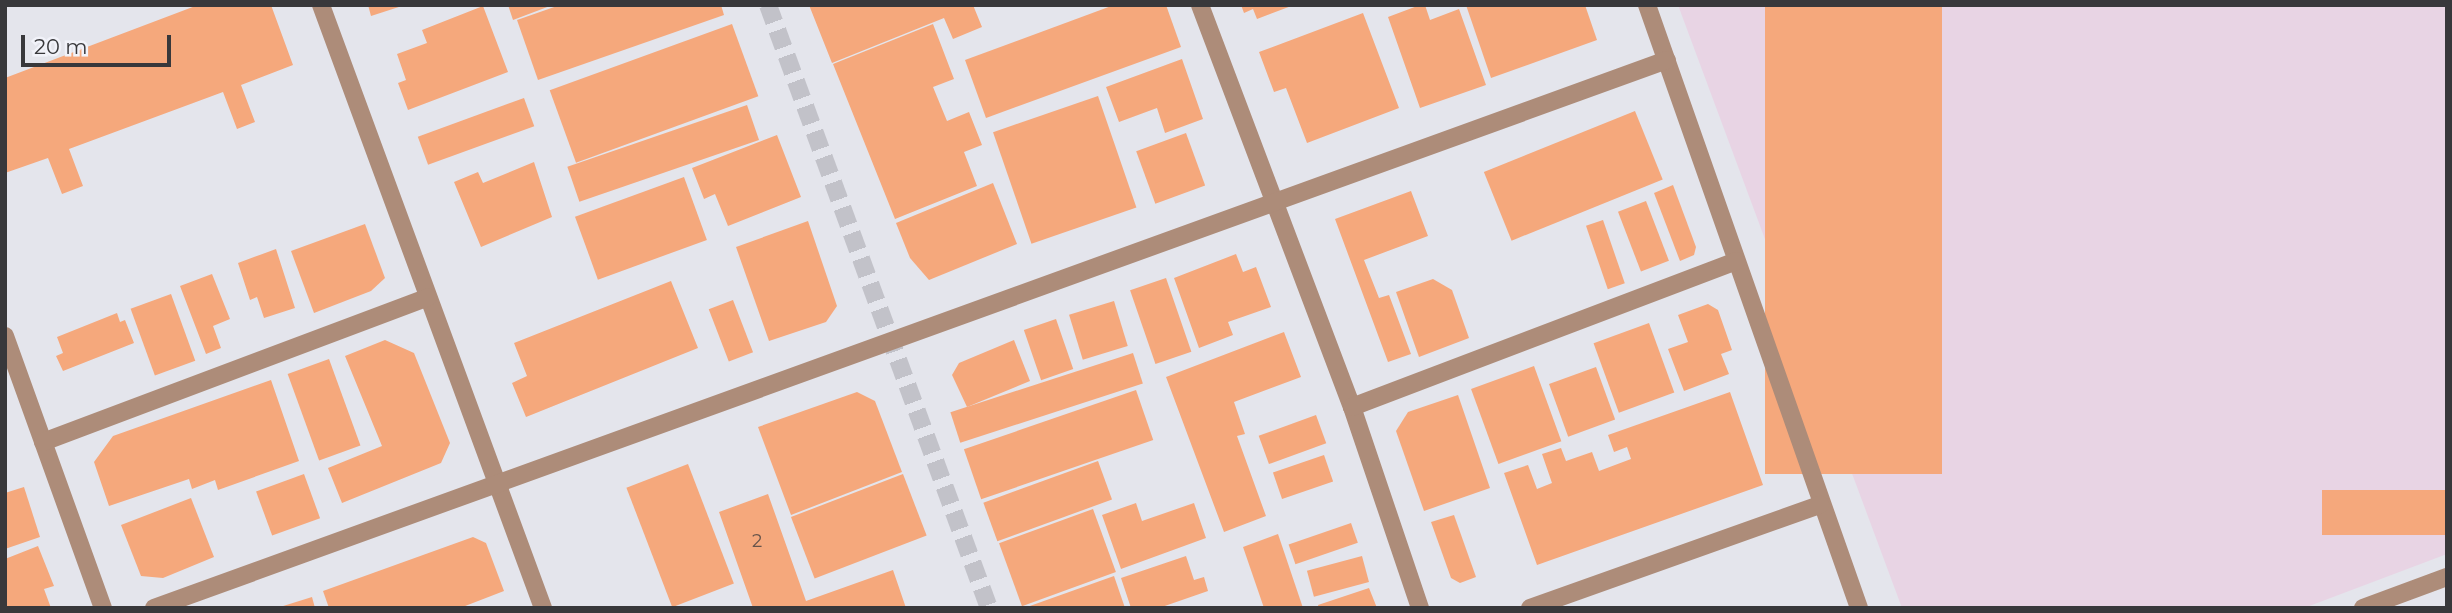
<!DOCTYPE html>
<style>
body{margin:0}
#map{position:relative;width:2452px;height:613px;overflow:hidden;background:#e4e5ec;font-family:Montserrat,sans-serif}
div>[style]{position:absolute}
.education>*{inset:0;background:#e8d4e4}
.building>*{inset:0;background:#f5a87c;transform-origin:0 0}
.minor-tunnel>*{height:18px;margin-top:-9px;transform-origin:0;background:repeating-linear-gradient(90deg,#c2c2c9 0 18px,transparent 0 27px)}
.minor>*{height:18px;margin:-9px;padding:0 9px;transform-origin:9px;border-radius:9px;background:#ad8c79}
span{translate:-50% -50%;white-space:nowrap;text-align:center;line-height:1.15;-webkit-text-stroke:7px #f1f2f9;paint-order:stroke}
.number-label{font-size:18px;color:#67544b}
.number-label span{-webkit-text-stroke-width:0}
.frame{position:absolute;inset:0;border:7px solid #38383b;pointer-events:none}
.scale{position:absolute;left:21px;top:35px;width:150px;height:32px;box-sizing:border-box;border:4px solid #38383b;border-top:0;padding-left:9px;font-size:21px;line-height:24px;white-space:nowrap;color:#38383b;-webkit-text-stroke:5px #f1f2f9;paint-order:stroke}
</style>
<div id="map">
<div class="education">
<i style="clip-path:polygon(1678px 5px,2447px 5px,2447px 554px,2304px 608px,1902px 608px)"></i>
</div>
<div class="building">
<i style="clip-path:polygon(198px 5px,271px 5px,293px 65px,241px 85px,255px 122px,237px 129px,223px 92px,69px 149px,83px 186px,62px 194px,48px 158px,5px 173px,5px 78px)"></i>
<i style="clip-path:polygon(368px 5px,402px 5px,402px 6px,371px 16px)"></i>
<i style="clip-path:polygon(508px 5px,550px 5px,550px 6px,513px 20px)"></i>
<i style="clip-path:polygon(560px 5px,721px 5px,724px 15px,538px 80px,517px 20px)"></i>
<i style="clip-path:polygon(809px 5px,973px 5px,982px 27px,953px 39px,944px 18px,832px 63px)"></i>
<i style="clip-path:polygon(1114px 5px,1166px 5px,1181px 47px,986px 118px,965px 60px)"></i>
<i style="clip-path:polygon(1241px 5px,1294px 5px,1257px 19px,1253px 9px,1244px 13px)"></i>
<i style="clip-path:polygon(1420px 5px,1425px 5px,1430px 20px,1459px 9px,1486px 85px,1420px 108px,1388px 17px)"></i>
<i style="clip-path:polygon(1466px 5px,1585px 5px,1597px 40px,1491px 78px)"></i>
<i style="left:1765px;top:5px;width:177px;height:469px"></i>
<i style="clip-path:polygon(483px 6px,508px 72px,408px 110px,398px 83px,406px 80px,397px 54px,427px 43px,422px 30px)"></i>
<i style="clip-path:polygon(1363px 13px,1399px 108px,1307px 143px,1286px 88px,1274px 92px,1259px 52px)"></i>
<i style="left:732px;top:24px;width:77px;height:194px;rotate:70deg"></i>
<i style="clip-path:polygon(933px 24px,954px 79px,933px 87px,947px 121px,969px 112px,982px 145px,964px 152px,977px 186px,895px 219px,833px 64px)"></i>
<i style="clip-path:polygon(1182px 59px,1203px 119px,1165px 133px,1157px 108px,1119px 122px,1106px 87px)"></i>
<i style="left:1098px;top:96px;width:118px;height:111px;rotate:71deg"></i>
<i style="left:524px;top:98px;width:30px;height:113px;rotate:70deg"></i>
<i style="left:747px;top:105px;width:37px;height:190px;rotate:71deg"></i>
<i style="left:1635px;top:111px;width:74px;height:163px;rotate:68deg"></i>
<i style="left:1186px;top:133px;width:56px;height:53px;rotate:70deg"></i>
<i style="clip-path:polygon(777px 135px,801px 197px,728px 226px,715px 194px,704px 199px,692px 168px)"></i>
<i style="clip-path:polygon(534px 162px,552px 217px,481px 247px,454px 182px,478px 172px,483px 183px)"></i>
<i style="left:684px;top:177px;width:67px;height:116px;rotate:70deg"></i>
<i style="clip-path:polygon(993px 183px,1017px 244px,929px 280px,910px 258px,896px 223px)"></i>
<i style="clip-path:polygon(1673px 185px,1696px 247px,1694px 255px,1680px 261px,1654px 193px)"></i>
<i style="clip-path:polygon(1411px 191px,1428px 236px,1364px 260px,1379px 298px,1389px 295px,1411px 354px,1388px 362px,1335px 219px)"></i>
<i style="left:1646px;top:201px;width:64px;height:30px;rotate:69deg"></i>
<i style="left:1603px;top:220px;width:67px;height:18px;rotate:71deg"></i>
<i style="clip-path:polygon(808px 221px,837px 306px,826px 322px,769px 341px,736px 247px)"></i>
<i style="clip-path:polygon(365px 224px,385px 278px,371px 291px,314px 313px,291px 251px)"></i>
<i style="clip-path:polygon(276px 249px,295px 308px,264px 318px,257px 297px,250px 300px,238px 263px)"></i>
<i style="clip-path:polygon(1236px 254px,1243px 272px,1256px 267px,1271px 307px,1228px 322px,1233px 335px,1199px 348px,1174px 278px)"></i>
<i style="clip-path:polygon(212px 274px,230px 319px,213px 326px,221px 348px,206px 354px,180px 286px)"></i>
<i style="left:1166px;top:278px;width:78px;height:38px;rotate:71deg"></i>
<i style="clip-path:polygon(1433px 279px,1452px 290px,1469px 338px,1419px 357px,1396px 292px)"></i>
<i style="clip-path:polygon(671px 281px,698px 348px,526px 417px,512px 383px,527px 376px,514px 343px)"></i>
<i style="left:171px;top:294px;width:71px;height:43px;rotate:70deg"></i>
<i style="left:733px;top:300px;width:56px;height:26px;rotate:69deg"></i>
<i style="left:1114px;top:301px;width:47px;height:47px;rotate:73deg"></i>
<i style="clip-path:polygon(1708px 304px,1718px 310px,1732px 350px,1721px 354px,1729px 374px,1684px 391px,1668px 349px,1688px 342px,1678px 315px)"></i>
<i style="clip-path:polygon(117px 313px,120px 322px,125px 320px,134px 343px,63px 371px,56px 356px,63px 353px,57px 337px)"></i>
<i style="left:1056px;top:319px;width:53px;height:34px;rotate:71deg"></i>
<i style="left:1649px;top:323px;width:74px;height:59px;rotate:70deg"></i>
<i style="clip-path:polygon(1284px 332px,1301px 377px,1234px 402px,1245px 434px,1237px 436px,1266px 516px,1224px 532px,1166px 377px)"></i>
<i style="clip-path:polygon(385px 340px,414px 353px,450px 443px,441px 463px,342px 503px,328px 468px,382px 446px,345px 356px)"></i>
<i style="clip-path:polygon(1014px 340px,1030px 381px,967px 407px,952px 375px,959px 363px)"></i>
<i style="left:1133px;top:353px;width:32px;height:192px;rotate:72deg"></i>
<i style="left:329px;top:359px;width:92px;height:44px;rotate:70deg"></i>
<i style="left:1534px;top:366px;width:80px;height:67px;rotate:70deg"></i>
<i style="left:1596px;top:367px;width:56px;height:50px;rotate:70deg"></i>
<i style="clip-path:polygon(271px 380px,299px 461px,218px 490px,215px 480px,192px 489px,189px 479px,109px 506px,94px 462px,113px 436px)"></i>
<i style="left:1136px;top:390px;width:53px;height:182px;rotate:71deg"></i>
<i style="clip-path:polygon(857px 392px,875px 401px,902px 472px,791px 515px,758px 427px)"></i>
<i style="clip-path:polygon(1730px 392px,1763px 485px,1537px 565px,1504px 473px,1528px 465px,1537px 489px,1552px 483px,1542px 454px,1561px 448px,1566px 461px,1592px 452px,1599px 471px,1631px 459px,1627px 447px,1614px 452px,1608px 435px)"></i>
<i style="clip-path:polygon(1458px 395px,1490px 488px,1424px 511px,1396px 431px,1408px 412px)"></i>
<i style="left:1316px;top:415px;width:30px;height:61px;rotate:70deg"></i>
<i style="left:1324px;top:455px;width:28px;height:54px;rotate:71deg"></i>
<i style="left:1098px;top:461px;width:41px;height:122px;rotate:70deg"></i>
<i style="left:688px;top:464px;width:128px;height:66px;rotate:69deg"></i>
<i style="left:304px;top:474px;width:47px;height:51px;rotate:70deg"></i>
<i style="left:903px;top:474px;width:66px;height:120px;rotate:69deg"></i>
<i style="clip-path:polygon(24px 487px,40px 537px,5px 549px,5px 493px)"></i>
<i style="left:2447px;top:490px;width:45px;height:125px;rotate:90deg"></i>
<i style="clip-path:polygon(768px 494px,806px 601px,893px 570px,906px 608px,753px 608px,719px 512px)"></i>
<i style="clip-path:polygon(191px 498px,214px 557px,163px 578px,141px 576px,121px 525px)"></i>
<i style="clip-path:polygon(1136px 503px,1142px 521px,1194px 503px,1206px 538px,1121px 569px,1102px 515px)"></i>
<i style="left:1093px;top:509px;width:67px;height:100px;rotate:70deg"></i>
<i style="clip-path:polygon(1454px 515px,1476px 577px,1460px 583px,1451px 578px,1431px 522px)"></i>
<i style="left:1351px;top:523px;width:21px;height:66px;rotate:71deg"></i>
<i style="clip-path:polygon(1278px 534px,1303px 608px,1264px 608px,1243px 547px)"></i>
<i style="clip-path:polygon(473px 537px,486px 543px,504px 591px,460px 608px,329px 608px,323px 591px)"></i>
<i style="clip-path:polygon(38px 546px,54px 586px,44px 589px,51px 608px,5px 608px,5px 559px)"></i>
<i style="clip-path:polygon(1186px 556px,1194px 580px,1204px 577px,1208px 591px,1159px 608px,1131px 608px,1121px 578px)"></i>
<i style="left:1362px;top:556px;width:27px;height:57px;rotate:75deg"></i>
<i style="clip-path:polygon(1114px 576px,1125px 608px,1028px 608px,1027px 607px)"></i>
<i style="clip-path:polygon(1369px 588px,1377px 608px,1319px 608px,1318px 605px)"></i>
<i style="clip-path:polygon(312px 597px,315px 608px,281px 608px,280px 607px)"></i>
</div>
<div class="minor-tunnel">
<i style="left:768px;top:5px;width:642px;rotate:69.87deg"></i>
</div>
<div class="minor">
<i style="left:321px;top:5px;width:643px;rotate:69.79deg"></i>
<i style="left:1200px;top:5px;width:430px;rotate:69.3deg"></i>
<i style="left:1352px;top:407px;width:212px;rotate:71.3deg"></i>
<i style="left:1647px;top:5px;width:639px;rotate:70.63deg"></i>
<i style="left:5px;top:336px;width:289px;rotate:70.2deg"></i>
<i style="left:1352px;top:407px;width:411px;rotate:-20.8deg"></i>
<i style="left:43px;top:442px;width:411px;rotate:-20.6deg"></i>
<i style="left:154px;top:608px;width:1609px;rotate:-19.91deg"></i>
<i style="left:1530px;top:608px;width:308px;rotate:-19.6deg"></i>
<i style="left:2363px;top:608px;width:90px;rotate:-20.3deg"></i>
</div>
<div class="number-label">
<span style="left:757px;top:541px">2</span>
</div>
<div class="frame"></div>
<div class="scale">20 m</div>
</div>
